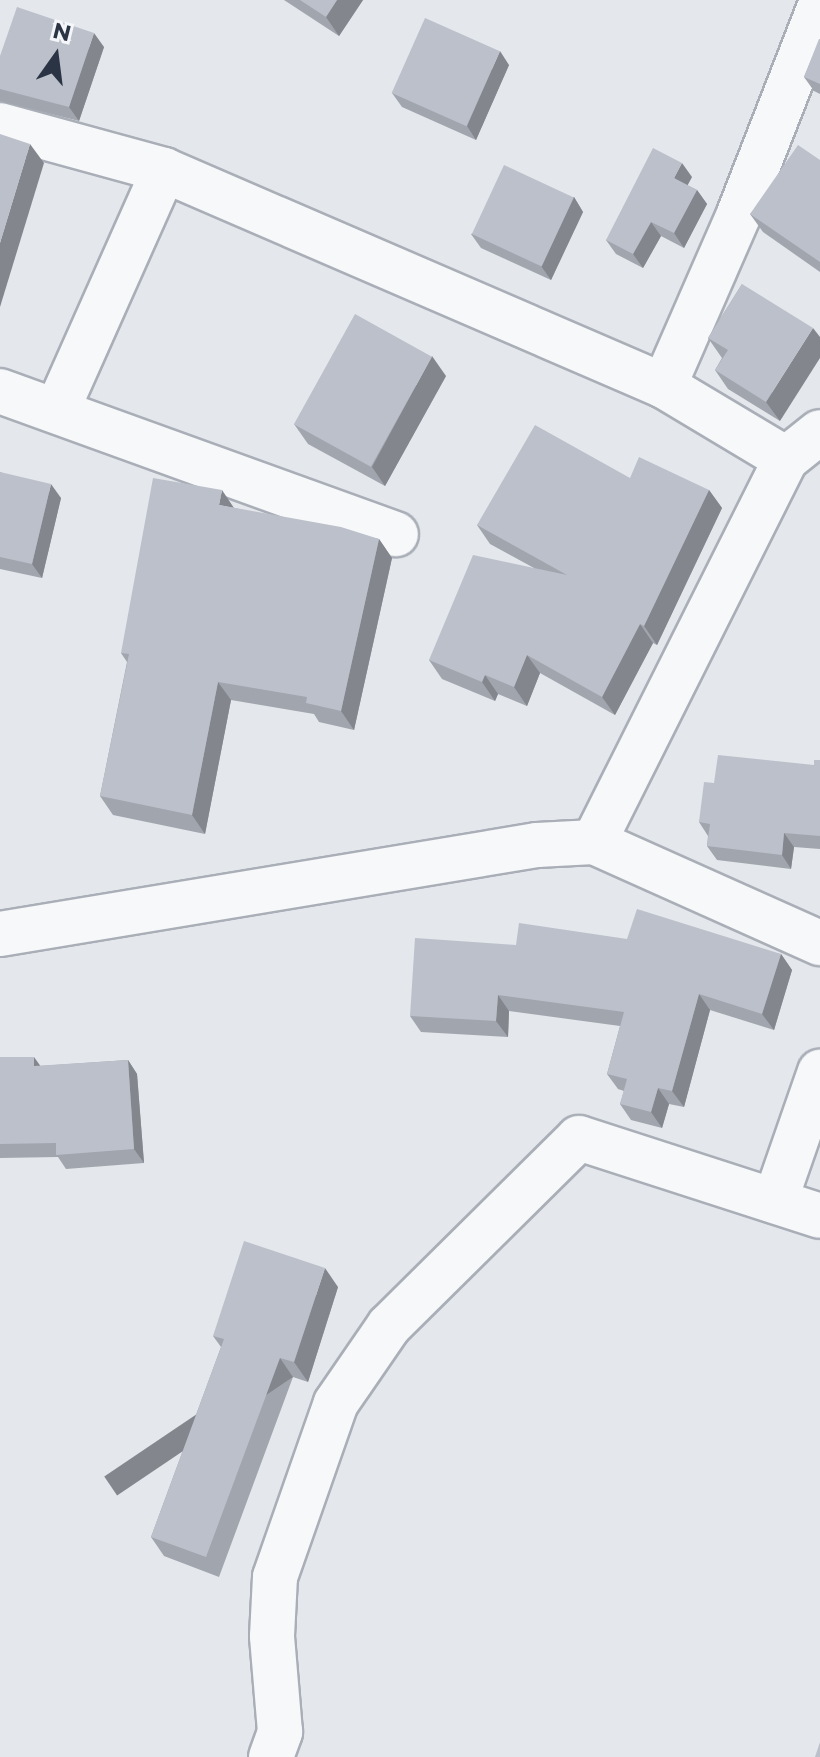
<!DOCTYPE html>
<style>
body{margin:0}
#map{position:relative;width:820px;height:1757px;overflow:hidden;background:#e4e7ec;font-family:Montserrat,sans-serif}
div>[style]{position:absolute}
.roads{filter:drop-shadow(2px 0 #a9aeb7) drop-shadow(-2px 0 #a9aeb7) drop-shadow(0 2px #a9aeb7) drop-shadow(0 -2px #a9aeb7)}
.minor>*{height:44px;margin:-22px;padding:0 22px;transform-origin:22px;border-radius:22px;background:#f7f8fa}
.wall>*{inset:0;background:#a1a5ae}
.shaded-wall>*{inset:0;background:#83868d;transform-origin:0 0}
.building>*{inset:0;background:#bbc0ca;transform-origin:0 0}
span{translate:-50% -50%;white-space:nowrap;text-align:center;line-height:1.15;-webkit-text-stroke:8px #f4f6f9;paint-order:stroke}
.north{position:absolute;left:16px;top:16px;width:80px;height:80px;-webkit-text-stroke:6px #f4f6f9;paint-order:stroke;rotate:14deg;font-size:22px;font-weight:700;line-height:32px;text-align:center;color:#2b3445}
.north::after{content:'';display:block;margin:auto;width:28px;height:36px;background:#2b3445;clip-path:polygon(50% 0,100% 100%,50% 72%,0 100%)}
</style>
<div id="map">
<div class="roads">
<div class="minor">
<i style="left:0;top:125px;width:170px;rotate:15.3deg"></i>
<i style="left:664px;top:386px;width:188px;rotate:-66.4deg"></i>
<i style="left:739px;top:214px;width:223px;rotate:-68.7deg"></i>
<i style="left:0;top:391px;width:421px;rotate:19.9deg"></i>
<i style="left:786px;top:459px;width:43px;rotate:-38.5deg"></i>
<i style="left:594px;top:842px;width:248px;rotate:24.1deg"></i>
<i style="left:0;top:934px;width:544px;rotate:-9.41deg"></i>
<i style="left:537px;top:845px;width:57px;rotate:-3deg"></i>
<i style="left:594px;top:842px;width:428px;rotate:-63.4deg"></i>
<i style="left:786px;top:459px;width:142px;rotate:-149.1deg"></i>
<i style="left:664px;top:386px;width:545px;rotate:-156.64deg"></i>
<i style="left:164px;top:170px;width:261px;rotate:114deg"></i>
<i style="left:775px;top:1201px;width:137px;rotate:-70.8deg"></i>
<i style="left:271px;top:1757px;width:27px;rotate:-70deg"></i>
<i style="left:280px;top:1732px;width:96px;rotate:-94.8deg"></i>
<i style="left:272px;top:1636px;width:59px;rotate:-87.1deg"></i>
<i style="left:275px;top:1577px;width:184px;rotate:-70.7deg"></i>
<i style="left:336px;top:1403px;width:93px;rotate:-55.5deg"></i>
<i style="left:389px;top:1326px;width:267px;rotate:-44.7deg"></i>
<i style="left:579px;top:1138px;width:253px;rotate:17.9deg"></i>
</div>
</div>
<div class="wall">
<i style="clip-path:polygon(284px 0,363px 0,339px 36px)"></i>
<i style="clip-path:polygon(820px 39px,820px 94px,814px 91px,804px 77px)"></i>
<i style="clip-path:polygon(104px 47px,79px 121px,0 101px,0 56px)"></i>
<i style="clip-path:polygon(509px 65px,476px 140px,402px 107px,392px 93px)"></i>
<i style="clip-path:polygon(820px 160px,820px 272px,763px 232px,750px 214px)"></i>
<i style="clip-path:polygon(692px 177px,687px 185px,697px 190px,707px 204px,684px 248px,661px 236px,643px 268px,616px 254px,606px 240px)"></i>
<i style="clip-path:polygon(574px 197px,583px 212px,551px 280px,481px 248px,471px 234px)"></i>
<i style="clip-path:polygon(742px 284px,780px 421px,728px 389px,715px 370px,722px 358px,708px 338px)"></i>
<i style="clip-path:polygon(446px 376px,385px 486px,308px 444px,294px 424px)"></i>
<i style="clip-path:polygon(0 472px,61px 498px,42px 578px,0 569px)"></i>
<i style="clip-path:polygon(630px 478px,709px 490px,722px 508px,657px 645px,653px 643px,615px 715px,540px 673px,527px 706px,498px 694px,495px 701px,442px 679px,429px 660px,534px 568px,490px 544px,477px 525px)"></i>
<i style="clip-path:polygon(234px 508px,379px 539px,392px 558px,354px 730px,319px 722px,314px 714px,231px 700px,205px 834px,113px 815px,100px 796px,127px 662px,121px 653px)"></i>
<i style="clip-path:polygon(820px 760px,820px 849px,794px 847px,791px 869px,717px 860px,707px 846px,708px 836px,699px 822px,714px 783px,814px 765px)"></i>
<i style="clip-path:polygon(627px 939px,781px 954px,792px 970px,774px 1030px,710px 1010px,684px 1107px,669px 1104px,662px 1128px,631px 1120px,620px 1104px,624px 1091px,618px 1089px,607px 1074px,620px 1026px,509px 1011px,508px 1037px,421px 1032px,410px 1016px,516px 945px)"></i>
<i style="clip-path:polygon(0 1057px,40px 1066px,128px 1060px,137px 1074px,144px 1163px,66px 1169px,58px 1157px,0 1158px)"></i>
<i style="clip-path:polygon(338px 1287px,308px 1382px,293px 1377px,219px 1577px,164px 1556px,151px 1537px,221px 1347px,213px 1336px)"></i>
</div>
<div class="shaded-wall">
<i style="clip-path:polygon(337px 0,363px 0,339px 36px,326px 17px)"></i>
<i style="clip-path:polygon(94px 33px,104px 47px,79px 121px,69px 107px)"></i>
<i style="clip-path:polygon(500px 51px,509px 65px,476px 140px,467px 126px)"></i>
<i style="clip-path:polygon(30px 144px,44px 163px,0 307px,0 243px)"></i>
<i style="clip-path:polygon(682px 163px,692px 177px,684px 192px,674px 178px)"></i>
<i style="clip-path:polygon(697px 190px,707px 204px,684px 248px,674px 233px)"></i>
<i style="clip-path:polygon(574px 197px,583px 212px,551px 280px,541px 266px)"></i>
<i style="clip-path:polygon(651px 222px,661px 236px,643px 268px,633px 254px)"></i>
<i style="clip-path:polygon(813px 328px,820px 337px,820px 358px,780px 421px,766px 402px)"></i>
<i style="clip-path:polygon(432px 356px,446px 376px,385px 486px,372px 467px)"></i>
<i style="clip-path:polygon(51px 484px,61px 498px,42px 578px,32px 564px)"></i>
<i style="clip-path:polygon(222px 490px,234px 508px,219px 505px)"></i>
<i style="clip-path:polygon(709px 490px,722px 508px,657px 645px,644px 626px)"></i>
<i style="clip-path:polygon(379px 539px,392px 558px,354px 730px,341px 711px)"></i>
<i style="clip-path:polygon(640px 624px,653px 643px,615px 715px,602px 697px)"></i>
<i style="clip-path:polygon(527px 655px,540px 673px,527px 706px,514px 687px)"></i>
<i style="clip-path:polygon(485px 675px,498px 694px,495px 701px,482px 682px)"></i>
<i style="clip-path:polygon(218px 682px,231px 700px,205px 834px,192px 815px)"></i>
<i style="clip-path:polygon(784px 833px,794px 847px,791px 869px,782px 855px)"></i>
<i style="clip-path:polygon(781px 954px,792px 970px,774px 1030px,762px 1014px)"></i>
<i style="clip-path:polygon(699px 994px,710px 1010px,684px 1107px,672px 1091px)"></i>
<i style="clip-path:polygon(498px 995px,509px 1011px,508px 1037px,496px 1021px)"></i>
<i style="clip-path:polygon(34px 1057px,44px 1071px,34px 1066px)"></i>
<i style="clip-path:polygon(128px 1060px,137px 1074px,144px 1163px,134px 1149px)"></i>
<i style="clip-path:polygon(658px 1088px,669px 1104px,662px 1128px,651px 1112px)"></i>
<i style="clip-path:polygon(325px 1268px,338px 1287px,308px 1382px,294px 1362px)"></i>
<i style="left:280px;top:1358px;width:23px;height:212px;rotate:56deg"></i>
</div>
<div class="building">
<i style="clip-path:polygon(300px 0,337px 0,326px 17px)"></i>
<i style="clip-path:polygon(17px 7px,94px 33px,69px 107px,0 89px,0 56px)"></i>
<i style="left:425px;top:18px;width:82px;height:82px;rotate:24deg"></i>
<i style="clip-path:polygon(819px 39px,820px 39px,820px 84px,804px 77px)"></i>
<i style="clip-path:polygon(0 134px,30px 144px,0 243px)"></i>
<i style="clip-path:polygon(798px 145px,820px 160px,820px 262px,750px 214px)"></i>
<i style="clip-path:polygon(653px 148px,682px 163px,674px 178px,697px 190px,674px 233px,651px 222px,633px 254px,606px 240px)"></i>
<i style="left:504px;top:165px;width:77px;height:76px;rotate:25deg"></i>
<i style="clip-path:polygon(742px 284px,813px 328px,766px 402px,715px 370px,728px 350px,708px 338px)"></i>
<i style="left:355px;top:314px;width:88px;height:126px;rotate:29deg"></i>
<i style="clip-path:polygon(535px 425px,630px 478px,639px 457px,709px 490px,644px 626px,640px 624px,602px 697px,527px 655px,514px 687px,485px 675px,482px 682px,429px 660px,473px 555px,567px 575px,477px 525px)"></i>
<i style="clip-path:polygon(0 472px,51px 484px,32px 564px,0 557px)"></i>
<i style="clip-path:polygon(153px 478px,222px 490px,219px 505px,341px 527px,379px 539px,341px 711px,306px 703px,307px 697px,218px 682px,192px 815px,100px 796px,129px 654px,121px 653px)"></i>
<i style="clip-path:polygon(718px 755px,814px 765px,814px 760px,820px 760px,820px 836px,784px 833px,782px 855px,707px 846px,710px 824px,699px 822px,704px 782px,714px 783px)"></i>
<i style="clip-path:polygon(637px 909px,781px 954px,762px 1014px,699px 994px,672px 1091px,658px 1088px,651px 1112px,620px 1104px,627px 1079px,607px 1074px,624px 1012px,498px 995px,496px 1021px,410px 1016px,415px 938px,516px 945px,519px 923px,627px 939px)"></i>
<i style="clip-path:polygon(0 1057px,34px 1057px,34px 1066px,128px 1060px,134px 1149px,56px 1155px,56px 1143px,0 1144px)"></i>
<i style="clip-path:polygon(244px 1241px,325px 1268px,294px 1362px,280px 1358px,206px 1557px,151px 1537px,224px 1339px,213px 1336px)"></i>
<i style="clip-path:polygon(820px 1742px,820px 1757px,815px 1757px)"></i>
</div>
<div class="north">N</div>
</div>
